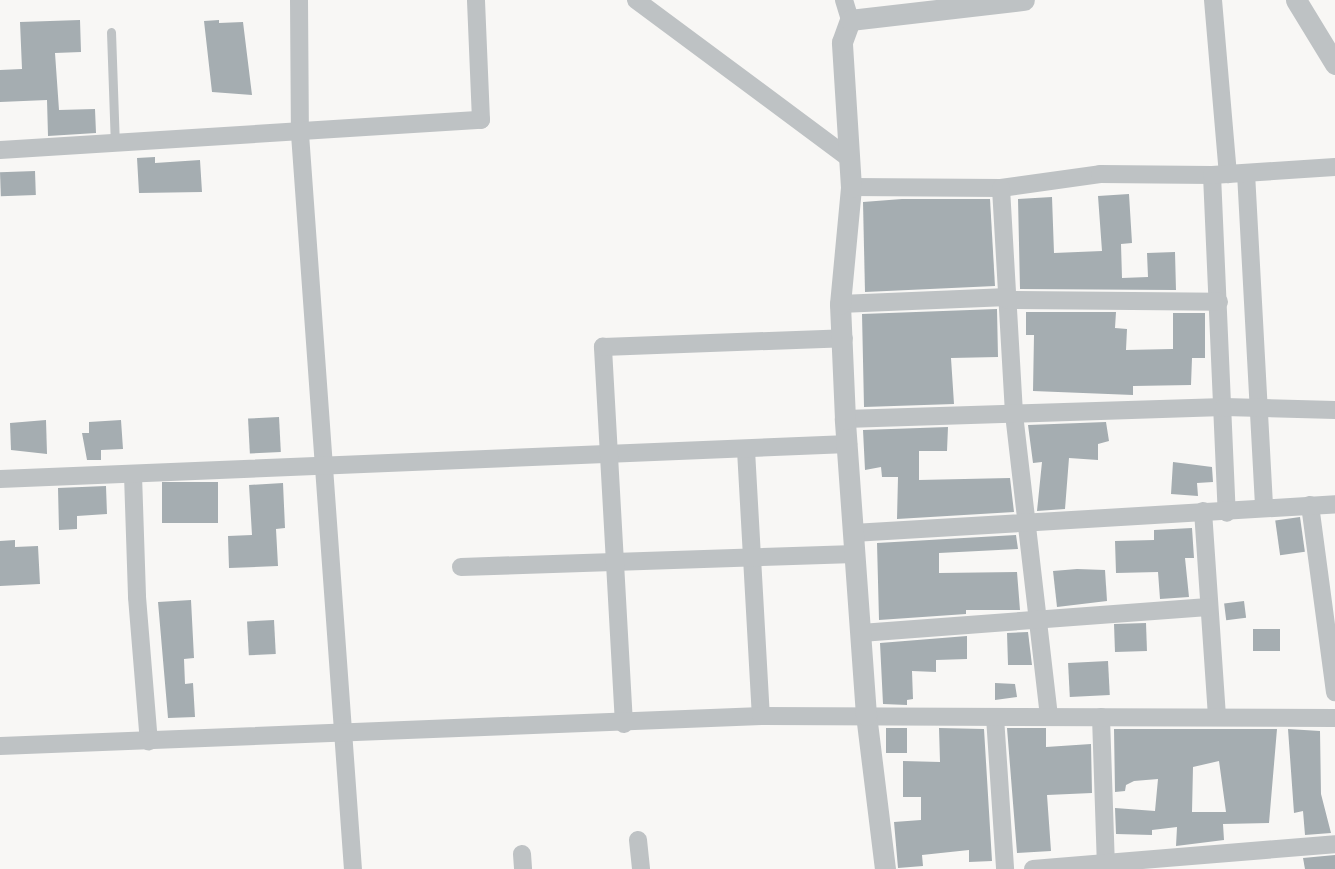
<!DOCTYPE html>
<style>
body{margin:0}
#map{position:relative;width:1335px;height:869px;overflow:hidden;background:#f8f7f5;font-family:"Sofia Sans Condensed",sans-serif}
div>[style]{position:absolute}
.building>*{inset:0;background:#a5adb1;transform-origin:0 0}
.service>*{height:9px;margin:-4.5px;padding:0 4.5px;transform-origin:4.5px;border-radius:4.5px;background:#bec2c4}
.minor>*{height:18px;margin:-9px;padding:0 9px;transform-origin:9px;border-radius:9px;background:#bec2c4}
.tertiary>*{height:21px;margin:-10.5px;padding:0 10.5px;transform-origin:10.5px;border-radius:10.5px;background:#bec2c4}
span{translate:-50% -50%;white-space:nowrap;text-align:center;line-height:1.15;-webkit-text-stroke:7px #fff;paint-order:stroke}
</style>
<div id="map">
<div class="building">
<i style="clip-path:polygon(80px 20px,81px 52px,55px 53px,59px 110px,95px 109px,96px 133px,48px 136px,47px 100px,0 102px,0 70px,22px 69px,20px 22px)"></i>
<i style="clip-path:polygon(219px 20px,219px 23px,243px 22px,252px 95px,212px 92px,204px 21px)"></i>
<i style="clip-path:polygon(155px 157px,155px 163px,200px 160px,202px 192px,139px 193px,137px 158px)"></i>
<i style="left:35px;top:171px;width:24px;height:35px;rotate:88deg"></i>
<i style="clip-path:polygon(1129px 194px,1132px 243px,1121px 244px,1122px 278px,1148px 277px,1147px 253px,1175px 252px,1176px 290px,1020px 289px,1018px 199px,1052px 197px,1054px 253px,1102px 251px,1098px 196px)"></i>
<i style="clip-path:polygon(902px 199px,990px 199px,995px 286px,865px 292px,863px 202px)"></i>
<i style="clip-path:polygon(997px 309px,998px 357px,951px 358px,954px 404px,864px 407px,862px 314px)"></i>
<i style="clip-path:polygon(1026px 312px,1116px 312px,1115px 328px,1127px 329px,1126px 350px,1173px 349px,1173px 313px,1205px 313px,1205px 358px,1192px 358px,1191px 385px,1133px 386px,1133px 395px,1033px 391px,1034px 335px,1026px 335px)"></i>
<i style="left:279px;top:417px;width:35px;height:31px;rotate:87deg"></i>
<i style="clip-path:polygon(46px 420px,47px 454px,11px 450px,10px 423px)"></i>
<i style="clip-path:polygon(121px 420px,123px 449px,101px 450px,101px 460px,87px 460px,82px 433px,89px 433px,89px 422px)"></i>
<i style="clip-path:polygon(1106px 422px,1109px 441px,1098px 444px,1098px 460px,1069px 458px,1065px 509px,1037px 511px,1042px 462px,1033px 463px,1028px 425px)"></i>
<i style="clip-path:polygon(948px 427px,947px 451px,919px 451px,919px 480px,1010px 478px,1014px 512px,897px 519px,898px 477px,882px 477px,881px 467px,865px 470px,863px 430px)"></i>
<i style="clip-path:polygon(1173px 462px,1212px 467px,1213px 482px,1197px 483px,1198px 496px,1171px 494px)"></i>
<i style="left:218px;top:482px;width:41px;height:56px;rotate:90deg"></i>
<i style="clip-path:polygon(283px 483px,285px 528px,276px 529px,278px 566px,229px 568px,228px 536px,252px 535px,249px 485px)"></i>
<i style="clip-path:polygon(106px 486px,107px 514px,77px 516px,77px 529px,59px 530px,58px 488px)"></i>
<i style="left:1300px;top:517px;width:35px;height:25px;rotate:82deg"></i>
<i style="clip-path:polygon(1192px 528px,1194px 558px,1185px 558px,1189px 597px,1160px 599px,1158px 572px,1116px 573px,1115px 541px,1154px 540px,1154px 530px)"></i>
<i style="clip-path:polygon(1016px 535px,1018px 549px,939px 553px,939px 573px,1017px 572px,1020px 610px,966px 610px,966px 614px,879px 620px,877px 543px)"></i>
<i style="clip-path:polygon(15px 540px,15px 547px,38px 546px,40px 584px,0 586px,0 541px)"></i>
<i style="clip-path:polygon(1077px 569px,1105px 570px,1107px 601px,1057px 607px,1053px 571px)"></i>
<i style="clip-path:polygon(191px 600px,194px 658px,184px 659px,185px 684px,193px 683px,195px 717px,168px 718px,158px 602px)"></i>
<i style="left:1244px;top:601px;width:17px;height:20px;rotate:83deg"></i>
<i style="left:274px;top:620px;width:34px;height:27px;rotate:87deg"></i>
<i style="left:1146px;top:623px;width:28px;height:32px;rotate:88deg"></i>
<i style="left:1253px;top:629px;width:27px;height:22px"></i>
<i style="clip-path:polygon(1028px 632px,1032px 665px,1008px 665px,1007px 633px)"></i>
<i style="clip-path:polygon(967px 636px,967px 659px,936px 660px,936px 672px,912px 671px,913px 699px,907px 700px,907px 705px,883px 704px,880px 643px)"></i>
<i style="left:1108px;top:661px;width:34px;height:40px;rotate:87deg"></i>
<i style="clip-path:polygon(995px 683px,1015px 684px,1017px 697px,995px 700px)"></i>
<i style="left:886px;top:728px;width:21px;height:25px"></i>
<i style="clip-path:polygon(939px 728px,984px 729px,992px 861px,969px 862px,969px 850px,922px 855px,923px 866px,898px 868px,894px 822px,921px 820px,921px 797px,903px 797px,903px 761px,940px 762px)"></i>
<i style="clip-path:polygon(1007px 728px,1046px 728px,1046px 747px,1091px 744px,1092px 793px,1047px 795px,1051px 851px,1017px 853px)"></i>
<i style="clip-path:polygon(evenodd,1114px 729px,1277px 729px,1269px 823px,1223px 824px,1224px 840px,1176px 846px,1177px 827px,1152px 830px,1152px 835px,1116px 834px,1115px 808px,1155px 811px,1158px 779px,1134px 781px,1126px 785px,1125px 791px,1115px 792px,1114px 729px,1219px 761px,1226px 812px,1192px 812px,1193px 767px,1219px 761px)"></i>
<i style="clip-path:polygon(1288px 729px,1320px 731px,1321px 794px,1331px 833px,1305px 835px,1303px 811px,1294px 813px)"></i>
<i style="clip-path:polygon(1335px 855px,1335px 869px,1305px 869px,1303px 858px)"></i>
</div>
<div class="service">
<i style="left:111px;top:32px;width:112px;rotate:88deg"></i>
</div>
<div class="minor">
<i style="left:299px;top:0;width:134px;rotate:89.6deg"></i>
<i style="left:300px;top:134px;width:737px;rotate:85.88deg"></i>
<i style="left:636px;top:0;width:267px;rotate:36.6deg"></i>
<i style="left:844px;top:0;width:21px;rotate:73deg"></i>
<i style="left:1213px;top:0;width:175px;rotate:85.1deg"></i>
<i style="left:0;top:150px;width:482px;rotate:-3.6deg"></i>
<i style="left:481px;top:120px;width:120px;rotate:-92.4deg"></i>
<i style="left:1246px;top:173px;width:335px;rotate:86.9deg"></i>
<i style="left:1212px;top:175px;width:338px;rotate:87.5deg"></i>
<i style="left:851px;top:187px;width:150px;rotate:0.4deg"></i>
<i style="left:1001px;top:188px;width:100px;rotate:-8deg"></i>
<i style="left:1100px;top:174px;width:112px;rotate:0.5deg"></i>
<i style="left:1212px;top:175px;width:123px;rotate:-3.7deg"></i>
<i style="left:1001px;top:188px;width:226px;rotate:86.7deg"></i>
<i style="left:1014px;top:414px;width:305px;rotate:83.4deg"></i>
<i style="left:1008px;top:300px;width:211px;rotate:0.5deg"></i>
<i style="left:840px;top:304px;width:168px;rotate:-2.4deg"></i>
<i style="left:845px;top:419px;width:379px;rotate:-1.8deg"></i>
<i style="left:1224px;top:407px;width:111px;rotate:1.5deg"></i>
<i style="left:746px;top:450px;width:266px;rotate:86.8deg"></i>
<i style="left:133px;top:475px;width:122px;rotate:88.1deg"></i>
<i style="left:137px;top:597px;width:145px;rotate:85.3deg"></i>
<i style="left:0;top:479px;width:849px;rotate:-2.36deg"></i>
<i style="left:1310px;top:505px;width:189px;rotate:82.4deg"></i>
<i style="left:1203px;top:511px;width:206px;rotate:86.1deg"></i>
<i style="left:853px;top:533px;width:483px;rotate:-3.4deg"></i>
<i style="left:461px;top:567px;width:394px;rotate:-1.9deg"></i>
<i style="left:861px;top:633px;width:348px;rotate:-4.3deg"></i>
<i style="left:995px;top:717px;width:152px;rotate:86.2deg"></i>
<i style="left:1101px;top:717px;width:152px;rotate:88.1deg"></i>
<i style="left:624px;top:724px;width:378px;rotate:-93.2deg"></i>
<i style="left:603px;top:347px;width:241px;rotate:-2.1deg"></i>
<i style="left:0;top:746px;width:762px;rotate:-2.26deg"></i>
<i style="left:761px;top:716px;width:574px;rotate:0.2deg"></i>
<i style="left:638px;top:840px;width:29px;rotate:84deg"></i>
<i style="left:522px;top:854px;width:15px;rotate:86deg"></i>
<i style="left:1033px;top:869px;width:303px;rotate:-4.7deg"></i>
</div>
<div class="tertiary">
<i style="left:1296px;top:0;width:75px;rotate:58.6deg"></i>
<i style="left:885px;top:869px;width:155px;rotate:-97deg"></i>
<i style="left:866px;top:715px;width:297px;rotate:-94.1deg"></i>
<i style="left:845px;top:419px;width:115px;rotate:-92.5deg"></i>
<i style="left:840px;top:304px;width:118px;rotate:-84.6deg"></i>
<i style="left:851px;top:187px;width:145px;rotate:-93.6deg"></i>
<i style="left:842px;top:42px;width:23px;rotate:-70deg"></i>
<i style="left:850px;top:20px;width:175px;rotate:-6.6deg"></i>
</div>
</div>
